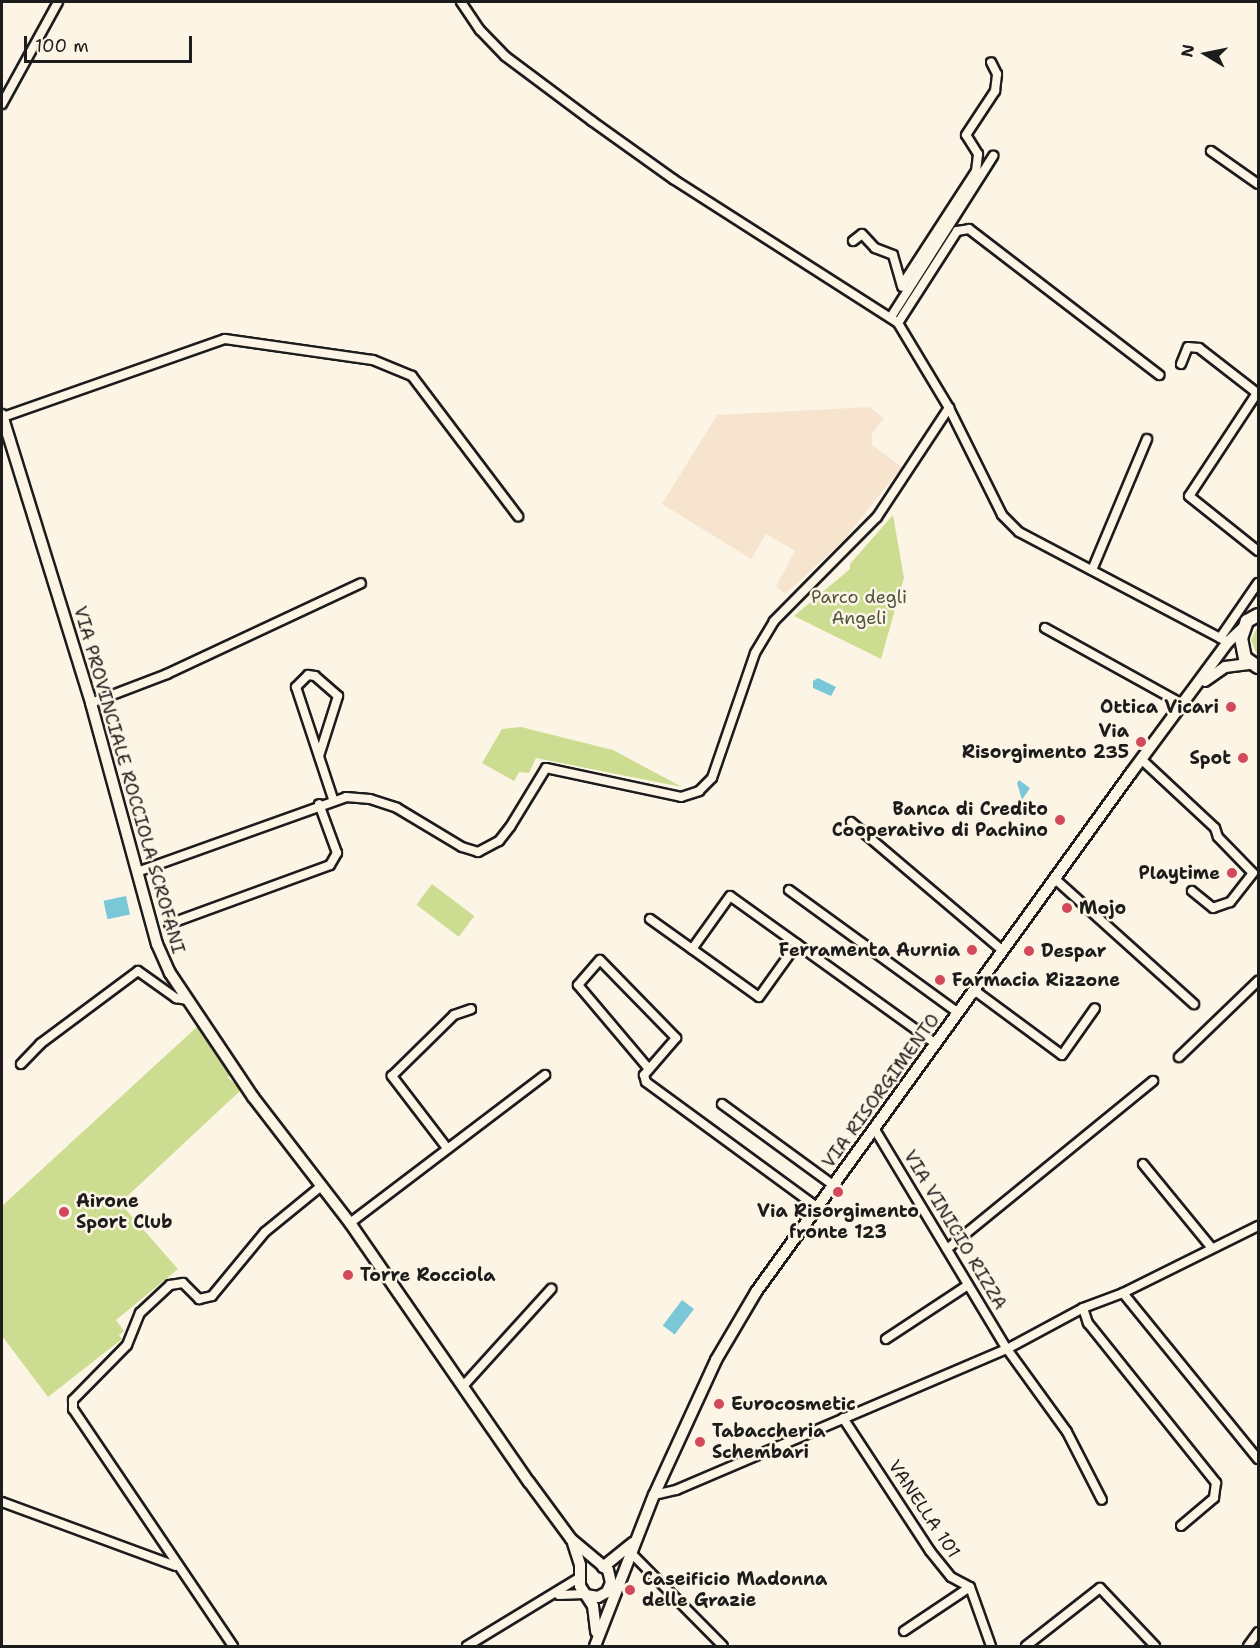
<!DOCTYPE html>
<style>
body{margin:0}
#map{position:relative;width:1260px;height:1648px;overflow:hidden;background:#fcf5e5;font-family:"Shantell Sans",sans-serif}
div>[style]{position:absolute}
.built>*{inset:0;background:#f7e4cf}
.green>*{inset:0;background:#ccdd91;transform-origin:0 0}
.water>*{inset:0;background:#7ac7d8;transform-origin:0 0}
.roads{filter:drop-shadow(2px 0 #1c1c1c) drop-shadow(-2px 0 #1c1c1c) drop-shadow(0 2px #1c1c1c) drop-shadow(0 -2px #1c1c1c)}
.minor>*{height:8px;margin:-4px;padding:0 4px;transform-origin:4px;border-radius:4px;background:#fcf5e5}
.tertiary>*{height:10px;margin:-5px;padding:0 5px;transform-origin:5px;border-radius:5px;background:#fcf5e5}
.secondary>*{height:12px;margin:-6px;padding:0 6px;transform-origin:6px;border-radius:6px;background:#fcf5e5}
.dots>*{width:16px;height:16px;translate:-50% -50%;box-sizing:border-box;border:3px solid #fcf5e5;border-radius:50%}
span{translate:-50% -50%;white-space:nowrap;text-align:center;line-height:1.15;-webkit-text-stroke:5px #fcf5e5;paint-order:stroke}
.park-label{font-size:18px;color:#51563f}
.poi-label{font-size:18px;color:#1c1c1c;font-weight:700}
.right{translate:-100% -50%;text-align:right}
.left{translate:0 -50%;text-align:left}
.street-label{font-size:18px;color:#1c1c1c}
.frame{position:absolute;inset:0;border:3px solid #1c1c1c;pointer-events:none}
.north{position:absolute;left:1176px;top:24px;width:60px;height:60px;-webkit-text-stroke:4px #fcf5e5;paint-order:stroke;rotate:280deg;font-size:16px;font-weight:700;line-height:24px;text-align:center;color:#1c1c1c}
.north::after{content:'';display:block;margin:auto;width:21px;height:27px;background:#1c1c1c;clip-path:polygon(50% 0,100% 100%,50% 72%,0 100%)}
.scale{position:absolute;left:24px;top:36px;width:168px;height:27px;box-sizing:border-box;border:3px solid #1c1c1c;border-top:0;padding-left:8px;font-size:18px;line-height:21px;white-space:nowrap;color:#1c1c1c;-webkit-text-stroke:4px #fcf5e5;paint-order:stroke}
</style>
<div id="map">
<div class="built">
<i style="clip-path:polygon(869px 407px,884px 418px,872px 434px,872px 445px,902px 467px,842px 542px,785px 594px,776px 586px,795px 551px,766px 534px,751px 559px,662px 504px,717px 415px)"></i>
</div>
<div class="green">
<i style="clip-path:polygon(893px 515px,904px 578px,881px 659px,794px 616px,850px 569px,850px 564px)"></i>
<i style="clip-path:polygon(1258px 626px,1258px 657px,1251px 640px)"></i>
<i style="clip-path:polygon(521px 727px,613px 750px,682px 787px,536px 758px,529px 773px,519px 772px,514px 781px,482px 763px,502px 729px)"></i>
<i style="left:432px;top:884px;width:53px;height:26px;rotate:37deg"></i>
<i style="clip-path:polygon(199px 1025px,231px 1072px,228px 1078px,242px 1089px,120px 1203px,178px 1269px,116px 1320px,124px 1331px,119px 1335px,122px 1339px,48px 1397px,2px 1336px,2px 1206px)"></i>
</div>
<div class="water">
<i style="clip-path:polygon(818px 678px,836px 687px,831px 696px,813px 688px,813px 681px)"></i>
<i style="clip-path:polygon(1019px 780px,1030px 788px,1022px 800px,1017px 783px)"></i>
<i style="left:126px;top:896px;width:19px;height:23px;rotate:78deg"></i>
<i style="left:682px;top:1300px;width:15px;height:32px;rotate:37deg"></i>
</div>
<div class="roads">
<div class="minor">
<i style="left:461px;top:2px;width:34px;rotate:56deg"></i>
<i style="left:480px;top:30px;width:36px;rotate:46deg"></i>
<i style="left:505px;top:56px;width:109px;rotate:36.8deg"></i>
<i style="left:592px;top:121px;width:100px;rotate:35.6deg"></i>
<i style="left:673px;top:179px;width:267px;rotate:32.6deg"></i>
<i style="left:898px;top:323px;width:99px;rotate:59deg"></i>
<i style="left:949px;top:408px;width:119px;rotate:63.6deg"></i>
<i style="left:1002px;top:515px;width:24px;rotate:45deg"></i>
<i style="left:1019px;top:532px;width:236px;rotate:27.8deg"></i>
<i style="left:2px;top:104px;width:116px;rotate:-61.2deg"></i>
<i style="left:1211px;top:151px;width:57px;rotate:35.1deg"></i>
<i style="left:853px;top:241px;width:11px;rotate:-38deg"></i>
<i style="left:862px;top:234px;width:19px;rotate:47deg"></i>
<i style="left:875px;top:248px;width:19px;rotate:21deg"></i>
<i style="left:893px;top:255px;width:33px;rotate:74deg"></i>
<i style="left:902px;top:285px;width:136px;rotate:-57deg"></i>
<i style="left:976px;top:171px;width:17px;rotate:-83deg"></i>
<i style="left:978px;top:154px;width:22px;rotate:-122deg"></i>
<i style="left:966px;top:135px;width:53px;rotate:-56.6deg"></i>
<i style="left:995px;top:91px;width:17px;rotate:-83deg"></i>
<i style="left:997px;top:74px;width:13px;rotate:-117deg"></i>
<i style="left:891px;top:317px;width:191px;rotate:-57.6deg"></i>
<i style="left:898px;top:323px;width:109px;rotate:-57.3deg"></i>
<i style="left:957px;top:231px;width:12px;rotate:-9deg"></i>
<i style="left:969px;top:229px;width:240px;rotate:37.5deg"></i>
<i style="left:1181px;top:364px;width:18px;rotate:-68deg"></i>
<i style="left:1188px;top:347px;width:11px;rotate:5deg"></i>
<i style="left:1199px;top:348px;width:73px;rotate:37.8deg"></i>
<i style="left:1257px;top:393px;width:123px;rotate:123.4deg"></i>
<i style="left:1189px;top:496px;width:88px;rotate:38.6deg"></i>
<i style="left:3px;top:417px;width:235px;rotate:-19.4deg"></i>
<i style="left:225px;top:339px;width:149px;rotate:8.1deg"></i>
<i style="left:373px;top:360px;width:42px;rotate:22.3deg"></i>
<i style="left:412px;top:376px;width:176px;rotate:52.9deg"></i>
<i style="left:1092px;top:570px;width:142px;rotate:-67.2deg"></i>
<i style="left:1045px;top:628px;width:157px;rotate:29deg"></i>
<i style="left:1220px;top:638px;width:67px;rotate:-55.4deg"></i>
<i style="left:91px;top:703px;width:81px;rotate:-20.9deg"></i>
<i style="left:167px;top:674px;width:214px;rotate:-25.1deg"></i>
<i style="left:319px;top:756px;width:63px;rotate:-72.4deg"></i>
<i style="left:338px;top:696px;width:30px;rotate:-139deg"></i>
<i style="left:315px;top:676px;width:7px;rotate:-172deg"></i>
<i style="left:308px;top:675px;width:17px;rotate:135deg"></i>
<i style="left:296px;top:687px;width:118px;rotate:71.7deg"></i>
<i style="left:1141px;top:759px;width:101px;rotate:43deg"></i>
<i style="left:1215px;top:828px;width:9px;rotate:72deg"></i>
<i style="left:1218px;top:837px;width:50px;rotate:45.8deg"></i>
<i style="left:1253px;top:873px;width:37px;rotate:128deg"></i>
<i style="left:1230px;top:902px;width:18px;rotate:161deg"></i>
<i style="left:1213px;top:908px;width:27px;rotate:-141deg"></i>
<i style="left:851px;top:822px;width:199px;rotate:40.3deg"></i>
<i style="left:137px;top:872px;width:222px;rotate:-19.7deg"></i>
<i style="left:346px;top:797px;width:24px;rotate:5deg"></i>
<i style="left:370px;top:799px;width:28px;rotate:18deg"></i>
<i style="left:397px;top:808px;width:76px;rotate:31deg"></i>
<i style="left:462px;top:847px;width:17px;rotate:17deg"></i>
<i style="left:478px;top:852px;width:24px;rotate:-28deg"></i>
<i style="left:499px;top:841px;width:18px;rotate:-52deg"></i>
<i style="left:510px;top:827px;width:69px;rotate:-58.6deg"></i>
<i style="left:546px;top:768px;width:138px;rotate:12.1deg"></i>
<i style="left:681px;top:797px;width:19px;rotate:-18deg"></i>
<i style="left:699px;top:791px;width:18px;rotate:-45deg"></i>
<i style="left:712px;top:778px;width:132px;rotate:-71deg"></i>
<i style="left:755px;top:653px;width:37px;rotate:-59deg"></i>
<i style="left:774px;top:621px;width:146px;rotate:-45.3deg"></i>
<i style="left:877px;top:517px;width:131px;rotate:-56.6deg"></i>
<i style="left:1055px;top:879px;width:187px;rotate:42deg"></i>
<i style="left:789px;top:890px;width:209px;rotate:36deg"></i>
<i style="left:650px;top:919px;width:52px;rotate:35.5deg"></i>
<i style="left:169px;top:924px;width:171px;rotate:-20.1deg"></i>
<i style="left:330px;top:865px;width:14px;rotate:-60deg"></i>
<i style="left:337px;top:853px;width:52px;rotate:-110.2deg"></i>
<i style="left:797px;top:944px;width:82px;rotate:-144.4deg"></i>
<i style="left:730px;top:896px;width:65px;rotate:125.6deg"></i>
<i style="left:692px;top:949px;width:82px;rotate:35.6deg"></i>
<i style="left:759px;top:997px;width:65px;rotate:-54.4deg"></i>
<i style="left:797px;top:944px;width:170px;rotate:35.7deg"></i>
<i style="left:974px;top:990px;width:109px;rotate:36.5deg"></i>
<i style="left:1062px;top:1055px;width:57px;rotate:-54.9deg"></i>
<i style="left:1179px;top:1057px;width:110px;rotate:-43.9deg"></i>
<i style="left:21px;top:1064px;width:28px;rotate:-46deg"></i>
<i style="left:40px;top:1044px;width:122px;rotate:-36.7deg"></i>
<i style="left:138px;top:971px;width:47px;rotate:35.4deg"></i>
<i style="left:176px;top:998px;width:10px;rotate:11deg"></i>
<i style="left:649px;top:1069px;width:110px;rotate:-130.2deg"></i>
<i style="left:578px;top:985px;width:33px;rotate:-49deg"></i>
<i style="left:600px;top:960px;width:109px;rotate:45.7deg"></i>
<i style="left:676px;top:1038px;width:49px;rotate:130.9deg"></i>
<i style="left:644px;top:1075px;width:7px;rotate:74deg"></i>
<i style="left:646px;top:1082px;width:212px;rotate:36.2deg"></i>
<i style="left:722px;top:1104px;width:137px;rotate:36.1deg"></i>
<i style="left:874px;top:1128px;width:258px;rotate:59deg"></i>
<i style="left:1007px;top:1349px;width:102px;rotate:54.1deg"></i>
<i style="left:1067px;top:1432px;width:76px;rotate:62.8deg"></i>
<i style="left:447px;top:1148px;width:91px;rotate:-127.4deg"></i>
<i style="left:392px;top:1076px;width:87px;rotate:-44.5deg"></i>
<i style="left:454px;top:1015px;width:18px;rotate:-19deg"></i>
<i style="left:1143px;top:1164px;width:107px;rotate:50.7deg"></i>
<i style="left:350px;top:1223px;width:245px;rotate:-37.2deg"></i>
<i style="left:947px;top:1249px;width:266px;rotate:-39.2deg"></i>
<i style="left:1123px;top:1293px;width:214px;rotate:50.9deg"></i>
<i style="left:1083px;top:1308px;width:16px;rotate:72deg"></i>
<i style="left:1088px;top:1323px;width:205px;rotate:51.3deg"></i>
<i style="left:1216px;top:1483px;width:15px;rotate:98deg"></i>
<i style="left:1214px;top:1498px;width:43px;rotate:139.7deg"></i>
<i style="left:886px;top:1339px;width:98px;rotate:-33.4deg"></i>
<i style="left:464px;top:1385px;width:130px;rotate:-47.8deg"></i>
<i style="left:843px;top:1418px;width:159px;rotate:56.8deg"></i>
<i style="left:930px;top:1551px;width:33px;rotate:51deg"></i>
<i style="left:951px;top:1577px;width:21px;rotate:28deg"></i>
<i style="left:970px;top:1587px;width:63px;rotate:70.4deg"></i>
<i style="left:654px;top:1495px;width:23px;rotate:-13deg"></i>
<i style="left:676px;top:1490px;width:360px;rotate:-23.1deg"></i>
<i style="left:1007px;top:1349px;width:86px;rotate:-28.3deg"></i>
<i style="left:1083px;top:1308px;width:43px;rotate:-20.6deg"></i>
<i style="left:1123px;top:1293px;width:151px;rotate:-26.4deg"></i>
<i style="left:2px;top:1502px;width:185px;rotate:20.2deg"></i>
<i style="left:632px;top:1554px;width:129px;rotate:45.3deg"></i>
<i style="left:559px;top:1595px;width:26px;rotate:-2deg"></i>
<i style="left:904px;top:1631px;width:79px;rotate:-33.7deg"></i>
<i style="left:233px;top:1646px;width:286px;rotate:-124deg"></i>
<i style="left:73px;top:1409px;width:9px;rotate:-90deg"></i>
<i style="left:73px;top:1400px;width:77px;rotate:-45.5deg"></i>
<i style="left:127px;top:1345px;width:35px;rotate:-68deg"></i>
<i style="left:140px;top:1313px;width:41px;rotate:-43deg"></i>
<i style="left:170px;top:1285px;width:13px;rotate:-9deg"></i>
<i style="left:183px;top:1283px;width:23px;rotate:45deg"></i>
<i style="left:199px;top:1299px;width:13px;rotate:-13deg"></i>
<i style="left:212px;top:1296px;width:83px;rotate:-50.4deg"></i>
<i style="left:265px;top:1232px;width:71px;rotate:-39.3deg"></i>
<i style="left:467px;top:1646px;width:131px;rotate:-31.3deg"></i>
<i style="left:1026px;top:1646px;width:94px;rotate:-38.1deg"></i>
<i style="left:1100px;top:1588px;width:80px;rotate:46.5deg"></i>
<i style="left:1248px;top:1646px;width:17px;rotate:-54deg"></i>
</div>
<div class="tertiary">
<i style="left:2px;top:415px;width:301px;rotate:72.8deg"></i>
<i style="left:91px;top:703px;width:250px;rotate:74.7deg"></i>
<i style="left:157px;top:944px;width:32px;rotate:66deg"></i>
<i style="left:170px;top:973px;width:149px;rotate:56.2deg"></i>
<i style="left:253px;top:1097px;width:159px;rotate:52.4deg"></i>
<i style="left:350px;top:1223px;width:315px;rotate:55.4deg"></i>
<i style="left:529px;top:1482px;width:71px;rotate:53.6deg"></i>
<i style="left:571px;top:1539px;width:48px;rotate:40deg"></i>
<i style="left:608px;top:1570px;width:13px;rotate:77deg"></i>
<i style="left:611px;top:1583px;width:10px;rotate:114deg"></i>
<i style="left:607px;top:1592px;width:10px;rotate:151deg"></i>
<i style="left:598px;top:1597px;width:11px;rotate:-170deg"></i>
<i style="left:1205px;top:681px;width:24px;rotate:-35deg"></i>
<i style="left:1225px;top:667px;width:26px;rotate:-7deg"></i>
<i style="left:573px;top:1543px;width:23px;rotate:72deg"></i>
<i style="left:580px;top:1565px;width:21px;rotate:90deg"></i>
<i style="left:580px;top:1586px;width:24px;rotate:57deg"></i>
<i style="left:593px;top:1606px;width:26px;rotate:83deg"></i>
<i style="left:603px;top:1567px;width:38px;rotate:-39deg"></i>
<i style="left:595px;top:1646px;width:162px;rotate:-68.7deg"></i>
<i style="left:654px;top:1495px;width:149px;rotate:-65.3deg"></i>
<i style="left:716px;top:1360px;width:79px;rotate:-59.5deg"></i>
<i style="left:756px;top:1292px;width:640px;rotate:-54.15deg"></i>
<i style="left:1131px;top:773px;width:163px;rotate:-53.5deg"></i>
<i style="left:1228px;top:642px;width:21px;rotate:-43deg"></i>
</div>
<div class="secondary">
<i style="left:1258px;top:615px;width:13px;rotate:151deg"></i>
<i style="left:1247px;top:621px;width:18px;rotate:109deg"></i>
<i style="left:1241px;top:638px;width:20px;rotate:79deg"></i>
<i style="left:1245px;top:658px;width:16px;rotate:35deg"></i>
</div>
</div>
<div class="dots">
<i style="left:1231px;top:707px;background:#d1495b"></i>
<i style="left:1141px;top:742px;background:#d1495b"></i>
<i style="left:1243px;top:758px;background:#d1495b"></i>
<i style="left:1060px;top:820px;background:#d1495b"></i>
<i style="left:1232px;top:873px;background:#d1495b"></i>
<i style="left:1067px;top:908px;background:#d1495b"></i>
<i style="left:972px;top:950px;background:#d1495b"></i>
<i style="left:1029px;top:951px;background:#d1495b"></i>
<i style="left:940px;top:980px;background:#d1495b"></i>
<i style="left:838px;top:1192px;background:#d1495b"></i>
<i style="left:64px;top:1212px;background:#d1495b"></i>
<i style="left:348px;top:1275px;background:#d1495b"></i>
<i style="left:719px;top:1404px;background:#d1495b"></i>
<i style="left:700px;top:1442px;background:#d1495b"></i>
<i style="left:630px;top:1590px;background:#d1495b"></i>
</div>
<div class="park-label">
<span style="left:859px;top:608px">Parco degli<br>Angeli</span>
</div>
<div class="poi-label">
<span class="right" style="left:1219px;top:707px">Ottica Vicari</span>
<span class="right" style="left:1129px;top:742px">Via<br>Risorgimento 235</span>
<span class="right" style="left:1231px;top:758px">Spot</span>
<span class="right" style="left:1048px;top:820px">Banca di Credito<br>Cooperativo di Pachino</span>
<span class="right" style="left:1220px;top:873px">Playtime</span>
<span class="left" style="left:1079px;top:908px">Mojo</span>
<span class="right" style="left:960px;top:950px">Ferramenta Aurnia</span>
<span class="left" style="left:1041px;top:951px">Despar</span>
<span class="left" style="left:952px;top:980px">Farmacia Rizzone</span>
<span class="left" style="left:76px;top:1212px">Airone<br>Sport Club</span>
<span style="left:838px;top:1222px">Via Risorgimento<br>fronte 123</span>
<span class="left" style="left:360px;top:1275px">Torre Rocciola</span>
<span class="left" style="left:731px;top:1404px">Eurocosmetic</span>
<span class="left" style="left:712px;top:1442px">Tabaccheria<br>Schembari</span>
<span class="left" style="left:642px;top:1590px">Caseificio Madonna<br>delle Grazie</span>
</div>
<div class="street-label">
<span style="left:129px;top:780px;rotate:74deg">VIA PROVINCIALE ROCCIOLA SCROFANI</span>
<span style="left:881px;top:1091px;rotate:-54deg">VIA RISORGIMENTO</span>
<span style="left:955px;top:1230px;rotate:59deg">VIA VINICIO RIZZA</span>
<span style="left:924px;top:1509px;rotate:56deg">VANELLA 101</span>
</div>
<div class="frame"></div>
<div class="north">N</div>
<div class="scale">100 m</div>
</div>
